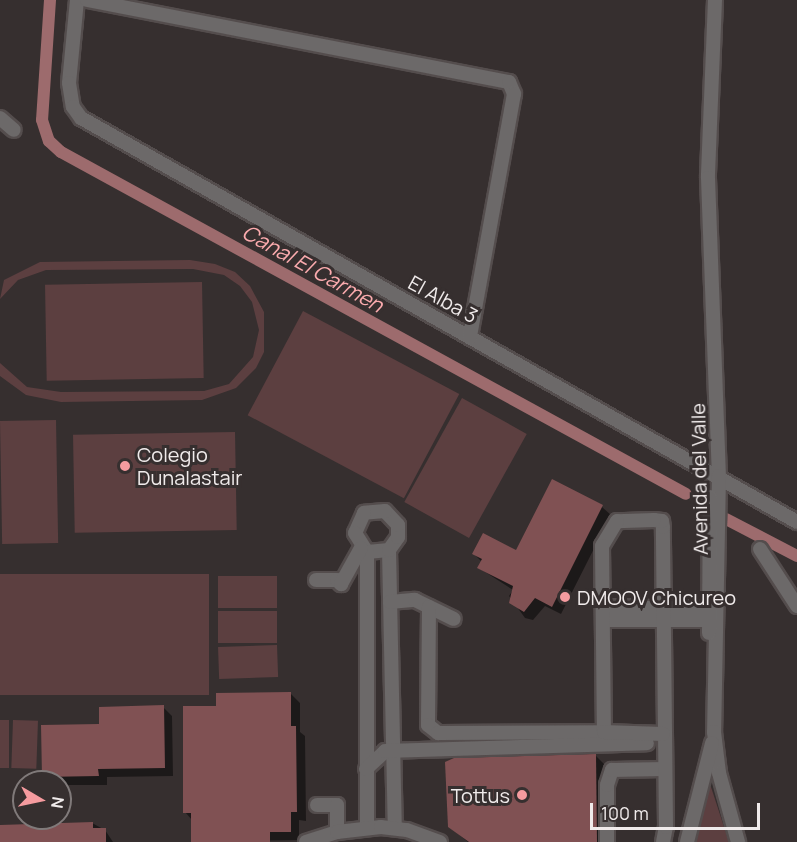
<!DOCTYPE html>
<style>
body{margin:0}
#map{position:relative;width:797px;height:842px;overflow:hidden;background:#362f2f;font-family:Manrope,sans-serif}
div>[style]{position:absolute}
.green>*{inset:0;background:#5c3f40;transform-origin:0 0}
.shadow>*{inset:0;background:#0007}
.canal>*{height:12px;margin:-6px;padding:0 6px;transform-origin:6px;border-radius:6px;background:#9d6b6d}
.building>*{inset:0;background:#805153}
.roads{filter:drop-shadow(2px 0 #544d4d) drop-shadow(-2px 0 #544d4d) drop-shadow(0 2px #544d4d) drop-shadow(0 -2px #544d4d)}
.minor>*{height:14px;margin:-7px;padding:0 7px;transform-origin:7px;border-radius:7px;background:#6c6969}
.dots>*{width:16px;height:16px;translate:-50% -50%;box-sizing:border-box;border:3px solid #362f2f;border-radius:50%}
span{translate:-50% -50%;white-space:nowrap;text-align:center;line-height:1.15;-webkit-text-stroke:6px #362f2f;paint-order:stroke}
.street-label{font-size:20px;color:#f0ebeb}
.poi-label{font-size:20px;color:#f0ebeb}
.left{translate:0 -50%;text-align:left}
.right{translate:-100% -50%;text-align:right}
.water-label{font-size:21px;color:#fbabae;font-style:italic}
.north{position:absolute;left:12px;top:770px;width:60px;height:60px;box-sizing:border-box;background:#362f2f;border:2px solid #807a7a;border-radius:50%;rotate:99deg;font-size:16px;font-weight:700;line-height:24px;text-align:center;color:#f0ebeb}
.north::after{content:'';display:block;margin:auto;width:21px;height:27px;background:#f59b9f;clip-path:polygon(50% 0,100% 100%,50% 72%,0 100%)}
.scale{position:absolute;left:590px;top:803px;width:170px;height:27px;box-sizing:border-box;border:3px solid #f0ebeb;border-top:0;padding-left:8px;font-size:18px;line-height:21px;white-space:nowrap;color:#f0ebeb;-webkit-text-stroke:4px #362f2f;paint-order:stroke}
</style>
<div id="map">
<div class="green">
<i style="clip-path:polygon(190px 260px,215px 264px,235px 272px,250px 286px,264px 312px,264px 352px,256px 368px,236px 388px,202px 400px,61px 402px,26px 395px,0 376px,0 363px,27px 387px,61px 392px,204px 391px,229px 384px,253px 357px,259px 330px,252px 302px,240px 286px,224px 275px,193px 269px,46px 270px,18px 280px,0 299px,4px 280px,40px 262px)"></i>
<i style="left:202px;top:282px;width:96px;height:157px;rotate:89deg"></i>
<i style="left:303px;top:311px;width:177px;height:118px;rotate:28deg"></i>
<i style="left:462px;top:398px;width:74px;height:119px;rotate:29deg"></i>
<i style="left:56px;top:420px;width:123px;height:56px;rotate:89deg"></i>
<i style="left:235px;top:432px;width:98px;height:162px;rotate:89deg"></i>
<i style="left:0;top:574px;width:209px;height:121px"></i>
<i style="left:277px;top:576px;width:32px;height:59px;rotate:90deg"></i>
<i style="left:277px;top:611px;width:32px;height:59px;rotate:90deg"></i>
<i style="left:277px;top:645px;width:32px;height:59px;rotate:88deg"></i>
<i style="left:0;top:720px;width:9px;height:48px"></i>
<i style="left:13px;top:720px;width:25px;height:48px;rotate:2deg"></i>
<i style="clip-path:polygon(709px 785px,711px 787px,729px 842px,692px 842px)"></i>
</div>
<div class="shadow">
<i style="clip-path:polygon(602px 507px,611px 515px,561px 614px,545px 606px,533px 620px,525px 618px,509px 596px,513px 590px,479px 568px,482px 562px,474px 554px,517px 552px)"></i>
<i style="clip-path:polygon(291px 694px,300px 703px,300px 732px,305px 736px,306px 821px,299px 820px,299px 840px,193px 842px,192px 820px,185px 812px,218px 708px)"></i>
<i style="clip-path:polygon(163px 707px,172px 716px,173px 776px,107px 777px,107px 785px,60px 785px,43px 777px,101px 725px)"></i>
<i style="clip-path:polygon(595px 755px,604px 764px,605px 842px,468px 842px,450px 827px)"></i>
<i style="clip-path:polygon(92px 823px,105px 830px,113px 842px,175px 842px,0 842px,0 826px)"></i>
</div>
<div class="canal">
<i style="left:50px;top:0;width:120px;rotate:93.8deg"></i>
<i style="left:42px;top:120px;width:22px;rotate:72deg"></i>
<i style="left:49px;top:141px;width:16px;rotate:43deg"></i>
<i style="left:61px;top:152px;width:712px;rotate:28.69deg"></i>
<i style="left:726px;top:519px;width:80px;rotate:27.5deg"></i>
</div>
<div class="building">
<i style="clip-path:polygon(552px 479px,603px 505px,552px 607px,535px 598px,524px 612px,509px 603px,513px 586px,477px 568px,482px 559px,472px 554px,483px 533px,516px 550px)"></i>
<i style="clip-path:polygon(291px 692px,291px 726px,296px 726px,297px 812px,291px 812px,291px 832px,270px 832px,270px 842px,191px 842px,191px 813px,183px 813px,183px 706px,216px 706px,216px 693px)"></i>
<i style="clip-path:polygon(164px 705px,165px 768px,98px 769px,99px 776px,42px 777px,41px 725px,99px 724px,99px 707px)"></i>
<i style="clip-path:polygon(596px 754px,597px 842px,469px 842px,448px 827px,445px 762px,454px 758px)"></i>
<i style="clip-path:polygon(93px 822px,93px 828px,106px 828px,106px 842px,0 842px,0 825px)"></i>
</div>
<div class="roads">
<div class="minor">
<i style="left:77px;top:0;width:83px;rotate:95.5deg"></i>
<i style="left:69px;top:83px;width:24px;rotate:81deg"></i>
<i style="left:73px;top:107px;width:14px;rotate:54deg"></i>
<i style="left:81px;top:118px;width:822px;rotate:29.43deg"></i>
<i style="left:87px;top:0;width:430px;rotate:11deg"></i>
<i style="left:509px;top:82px;width:13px;rotate:67deg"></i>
<i style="left:514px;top:94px;width:247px;rotate:100.3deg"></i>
<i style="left:715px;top:0;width:178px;rotate:92.3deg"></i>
<i style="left:708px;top:178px;width:298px;rotate:87.9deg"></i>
<i style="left:719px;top:476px;width:256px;rotate:91.1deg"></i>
<i style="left:714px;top:732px;width:41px;rotate:83deg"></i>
<i style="left:719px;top:773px;width:72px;rotate:74.6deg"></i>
<i style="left:0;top:118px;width:18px;rotate:41deg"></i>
<i style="left:760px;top:549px;width:68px;rotate:57deg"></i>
<i style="left:389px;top:550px;width:278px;rotate:88.8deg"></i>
<i style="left:367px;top:552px;width:22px;rotate:-5deg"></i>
<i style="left:389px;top:550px;width:16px;rotate:-55deg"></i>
<i style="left:398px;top:537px;width:12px;rotate:-90deg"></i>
<i style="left:398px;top:525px;width:19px;rotate:-133deg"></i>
<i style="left:385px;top:511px;width:21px;rotate:175deg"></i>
<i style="left:364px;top:513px;width:22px;rotate:114deg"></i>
<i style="left:355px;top:533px;width:22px;rotate:58deg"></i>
<i style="left:367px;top:552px;width:275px;rotate:90deg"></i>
<i style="left:316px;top:580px;width:21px"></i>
<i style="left:337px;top:580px;width:6px;rotate:45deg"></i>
<i style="left:341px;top:584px;width:41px;rotate:-60.9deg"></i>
<i style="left:390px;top:602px;width:25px;rotate:-5deg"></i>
<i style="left:415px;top:600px;width:43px;rotate:26deg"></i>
<i style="left:429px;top:607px;width:118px;rotate:90.5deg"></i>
<i style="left:428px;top:725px;width:13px;rotate:39deg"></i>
<i style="left:438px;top:733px;width:166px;rotate:-0.3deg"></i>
<i style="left:603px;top:607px;width:106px;rotate:1.1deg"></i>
<i style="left:603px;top:620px;width:106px"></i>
<i style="left:709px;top:633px;width:136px;rotate:-89.6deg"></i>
<i style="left:366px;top:769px;width:26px;rotate:-43deg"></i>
<i style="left:385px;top:751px;width:262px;rotate:-1.7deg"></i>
<i style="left:317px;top:805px;width:20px"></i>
<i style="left:337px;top:805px;width:27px;rotate:90deg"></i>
<i style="left:306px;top:842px;width:33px;rotate:-18deg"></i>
<i style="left:337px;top:832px;width:44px;rotate:-6.5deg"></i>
<i style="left:381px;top:827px;width:26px;rotate:7deg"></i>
<i style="left:407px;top:830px;width:35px;rotate:20deg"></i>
<i style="left:607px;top:842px;width:57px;rotate:-90deg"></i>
<i style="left:607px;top:785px;width:16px;rotate:-72deg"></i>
<i style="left:612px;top:770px;width:52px;rotate:-1.1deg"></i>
<i style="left:663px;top:842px;width:15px;rotate:-79deg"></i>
<i style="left:666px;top:827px;width:300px;rotate:-90.6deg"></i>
<i style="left:663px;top:527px;width:6px;rotate:-99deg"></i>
<i style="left:662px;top:521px;width:8px;rotate:-173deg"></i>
<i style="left:654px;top:520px;width:37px;rotate:178deg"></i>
<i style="left:617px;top:521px;width:29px;rotate:121deg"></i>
<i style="left:602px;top:546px;width:186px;rotate:89.4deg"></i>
<i style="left:604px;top:732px;width:59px;rotate:1.9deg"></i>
<i style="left:687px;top:842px;width:102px;rotate:-75.8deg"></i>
</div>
</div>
<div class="dots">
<i style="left:125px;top:466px;background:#f59b9f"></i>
<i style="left:565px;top:597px;background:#f59b9f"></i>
<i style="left:522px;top:795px;background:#f59b9f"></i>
</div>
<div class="street-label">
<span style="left:443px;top:299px;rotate:29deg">El Alba 3</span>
<span style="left:699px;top:479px;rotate:-91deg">Avenida del Valle</span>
</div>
<div class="poi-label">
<span class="left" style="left:137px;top:466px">Colegio<br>Dunalastair</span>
<span class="left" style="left:577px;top:597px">DMOOV Chicureo</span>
<span class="right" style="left:510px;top:795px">Tottus</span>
</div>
<div class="water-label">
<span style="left:313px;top:268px;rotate:29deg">Canal El Carmen</span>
</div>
<div class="north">N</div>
<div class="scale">100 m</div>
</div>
